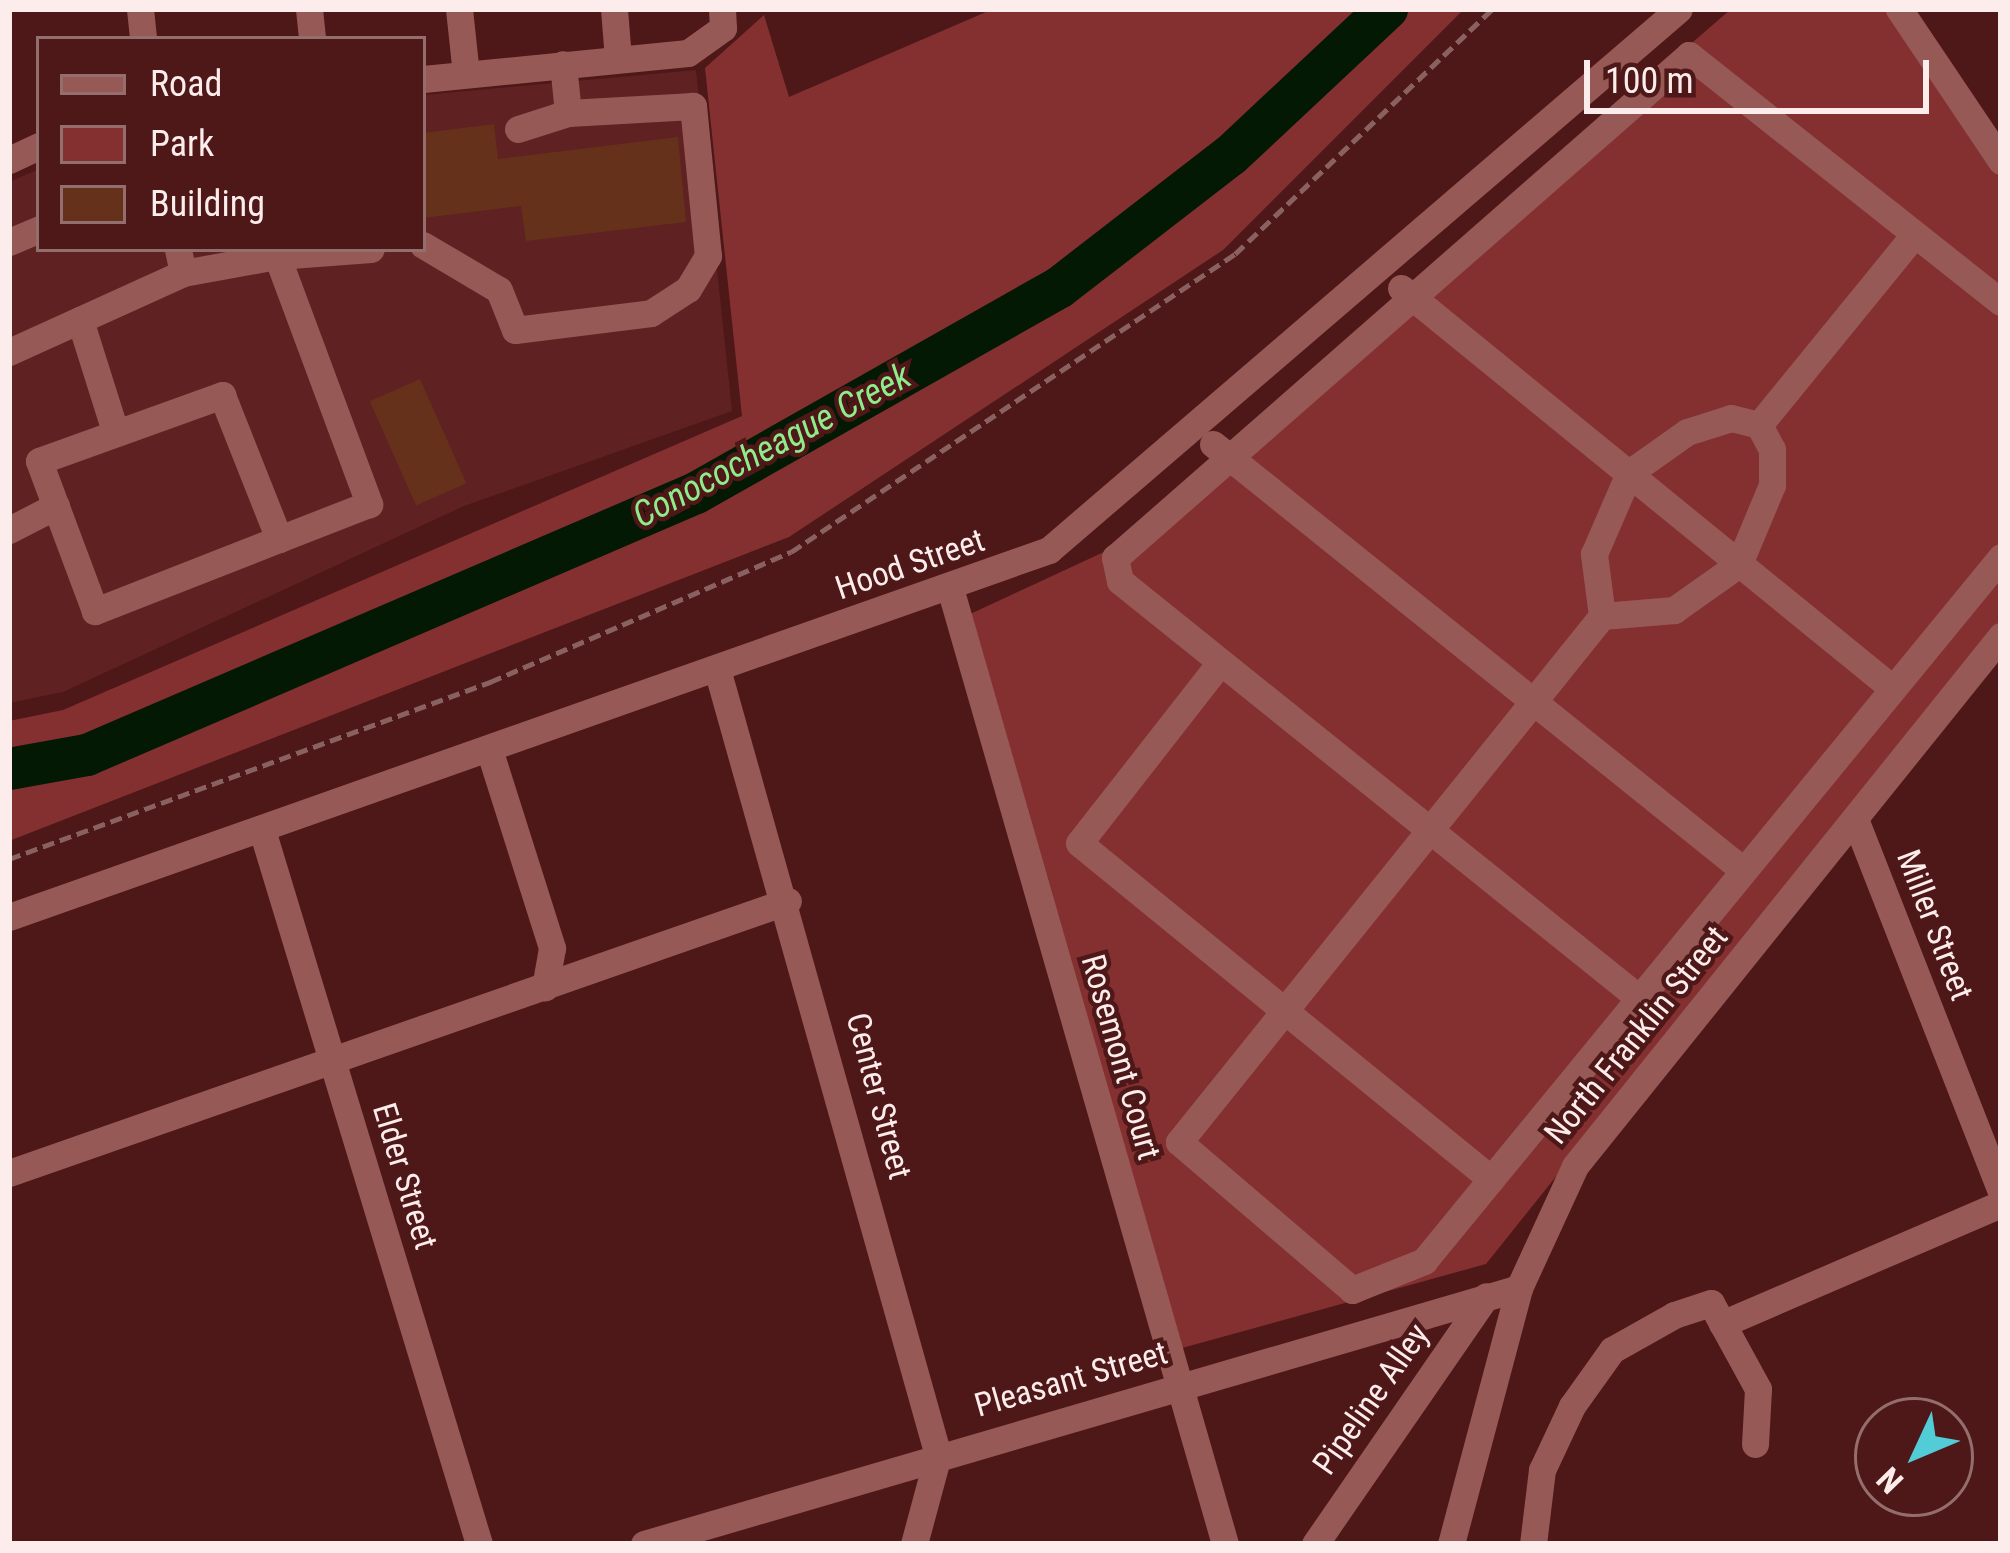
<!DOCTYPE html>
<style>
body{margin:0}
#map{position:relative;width:2010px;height:1553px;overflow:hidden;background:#4e1718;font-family:"Roboto Condensed",sans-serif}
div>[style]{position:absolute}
.built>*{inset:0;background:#5f2122}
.green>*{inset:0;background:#843030}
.river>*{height:42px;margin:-21px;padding:0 21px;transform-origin:21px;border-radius:21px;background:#031903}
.building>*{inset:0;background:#65311a;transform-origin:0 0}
.path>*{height:4.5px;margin-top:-2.25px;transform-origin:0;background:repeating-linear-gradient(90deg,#8a6161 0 12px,transparent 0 18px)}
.minor>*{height:27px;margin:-13.5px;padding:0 13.5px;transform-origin:13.5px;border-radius:13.5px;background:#975956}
span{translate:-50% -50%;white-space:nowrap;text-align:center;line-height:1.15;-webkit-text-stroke:9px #4e1718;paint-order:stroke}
.street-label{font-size:33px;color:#fcedec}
.water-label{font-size:36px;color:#8eed8b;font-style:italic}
.frame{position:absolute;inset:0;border:12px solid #fcedec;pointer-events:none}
.legend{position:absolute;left:36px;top:36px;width:390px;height:216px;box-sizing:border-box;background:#4e1718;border:3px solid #946d6d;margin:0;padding:15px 21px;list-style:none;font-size:36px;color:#fcedec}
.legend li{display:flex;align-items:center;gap:24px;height:60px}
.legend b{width:60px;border:3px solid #946d6d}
.north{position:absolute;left:1854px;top:1397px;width:120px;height:120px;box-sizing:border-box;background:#4e1718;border:3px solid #946d6d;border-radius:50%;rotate:226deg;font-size:33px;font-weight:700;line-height:48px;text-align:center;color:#fcedec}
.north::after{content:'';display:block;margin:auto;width:42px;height:54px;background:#52ccd6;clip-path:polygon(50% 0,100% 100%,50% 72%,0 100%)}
.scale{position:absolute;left:1584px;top:60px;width:345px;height:54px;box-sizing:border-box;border:6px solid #fcedec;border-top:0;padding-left:15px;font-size:36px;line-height:42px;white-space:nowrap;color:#fcedec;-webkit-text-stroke:9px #4e1718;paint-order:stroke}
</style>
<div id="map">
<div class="built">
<i style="clip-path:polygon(696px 70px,732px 411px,464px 506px,63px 692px,9px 703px,9px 182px,39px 169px,39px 249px,423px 249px,423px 95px)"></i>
</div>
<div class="green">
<i style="clip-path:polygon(993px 9px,1464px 9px,1223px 250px,789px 537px,9px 841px,9px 721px,63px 710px,742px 416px,705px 68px,764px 15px,789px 97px)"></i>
<i style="clip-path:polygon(1731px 9px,1893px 9px,2001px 162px,2001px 620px,1486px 1264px,1182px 1348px,966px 616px,1106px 551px)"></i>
</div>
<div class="river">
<i style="left:9px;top:769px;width:79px;rotate:-10.2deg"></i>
<i style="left:87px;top:755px;width:663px;rotate:-23.28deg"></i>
<i style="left:696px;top:493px;width:418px;rotate:-29.5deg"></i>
<i style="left:1060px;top:287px;width:216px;rotate:-37.7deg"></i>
<i style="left:1231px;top:155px;width:214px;rotate:-43.1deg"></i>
</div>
<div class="building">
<i style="clip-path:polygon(494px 124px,498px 159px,678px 137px,686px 222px,526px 241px,521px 206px,423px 218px,423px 133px)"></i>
<i style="left:420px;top:379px;width:114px;height:55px;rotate:66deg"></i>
</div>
<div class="path">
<i style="left:9px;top:859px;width:513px;rotate:-20.2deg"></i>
<i style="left:490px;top:682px;width:328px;rotate:-23.4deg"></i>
<i style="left:791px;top:552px;width:535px;rotate:-33.87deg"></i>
<i style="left:1235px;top:254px;width:355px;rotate:-43.6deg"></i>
</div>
<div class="minor">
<i style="left:140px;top:9px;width:30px;rotate:84deg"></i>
<i style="left:309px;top:9px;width:30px;rotate:84deg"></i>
<i style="left:459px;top:9px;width:65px;rotate:83.9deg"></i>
<i style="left:614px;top:9px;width:50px;rotate:85.4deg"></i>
<i style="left:1899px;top:9px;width:183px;rotate:56.1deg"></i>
<i style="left:423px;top:79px;width:266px;rotate:-5.6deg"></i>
<i style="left:688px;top:53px;width:43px;rotate:-35.5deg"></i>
<i style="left:723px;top:28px;width:19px;rotate:-93deg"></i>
<i style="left:518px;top:129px;width:52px;rotate:-17.7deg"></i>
<i style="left:568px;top:113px;width:49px;rotate:-95.8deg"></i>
<i style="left:9px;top:160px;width:33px;rotate:-25deg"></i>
<i style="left:9px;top:242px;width:33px;rotate:-23deg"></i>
<i style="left:423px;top:245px;width:88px;rotate:30.6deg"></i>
<i style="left:499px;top:290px;width:43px;rotate:68.2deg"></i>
<i style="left:515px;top:330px;width:137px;rotate:-7.1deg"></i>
<i style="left:651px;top:313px;width:44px;rotate:-33deg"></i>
<i style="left:688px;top:289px;width:39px;rotate:-59deg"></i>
<i style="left:708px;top:256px;width:151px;rotate:-95.7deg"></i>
<i style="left:693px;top:106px;width:125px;rotate:176.8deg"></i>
<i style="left:277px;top:256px;width:94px;rotate:-4.3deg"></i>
<i style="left:183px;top:273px;width:96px;rotate:-10.3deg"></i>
<i style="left:277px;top:256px;width:265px;rotate:69.6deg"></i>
<i style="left:369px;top:504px;width:97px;rotate:158.7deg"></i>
<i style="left:279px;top:539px;width:198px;rotate:158.6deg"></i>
<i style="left:95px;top:611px;width:160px;rotate:-110.5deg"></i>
<i style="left:39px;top:461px;width:195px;rotate:-19.8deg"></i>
<i style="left:222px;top:395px;width:155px;rotate:68.4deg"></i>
<i style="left:1401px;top:288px;width:633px;rotate:39.17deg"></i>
<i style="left:80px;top:320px;width:116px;rotate:72.5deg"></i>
<i style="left:9px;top:352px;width:191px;rotate:-24.4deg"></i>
<i style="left:183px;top:273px;width:25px;rotate:-102deg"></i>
<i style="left:1731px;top:418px;width:29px;rotate:14deg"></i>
<i style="left:1759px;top:425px;width:27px;rotate:62deg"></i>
<i style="left:1772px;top:449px;width:36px;rotate:90deg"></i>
<i style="left:1772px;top:485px;width:86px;rotate:112.7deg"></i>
<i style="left:1739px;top:564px;width:80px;rotate:144.7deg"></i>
<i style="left:1674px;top:610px;width:72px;rotate:175.2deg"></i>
<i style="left:1602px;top:616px;width:63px;rotate:-97.4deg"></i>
<i style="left:1594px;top:554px;width:88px;rotate:-66.6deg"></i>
<i style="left:1629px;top:473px;width:71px;rotate:-35.3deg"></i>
<i style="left:1687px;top:432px;width:46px;rotate:-17.7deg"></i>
<i style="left:1759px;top:425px;width:245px;rotate:-50.8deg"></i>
<i style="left:1213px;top:444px;width:680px;rotate:38.79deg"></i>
<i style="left:9px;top:530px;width:53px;rotate:-27.1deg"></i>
<i style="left:950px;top:588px;width:995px;rotate:73.95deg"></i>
<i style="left:1602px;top:616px;width:675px;rotate:128.81deg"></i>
<i style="left:1179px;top:1142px;width:228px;rotate:40.5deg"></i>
<i style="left:1352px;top:1290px;width:78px;rotate:-21.9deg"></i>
<i style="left:1424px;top:1261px;width:910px;rotate:-50.66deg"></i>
<i style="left:1219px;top:664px;width:227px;rotate:128deg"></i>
<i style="left:1079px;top:843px;width:532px;rotate:39.2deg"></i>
<i style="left:717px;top:669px;width:816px;rotate:74.3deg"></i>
<i style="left:938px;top:1455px;width:92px;rotate:105.1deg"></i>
<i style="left:489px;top:749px;width:209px;rotate:72.4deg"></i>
<i style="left:552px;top:948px;width:40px;rotate:100deg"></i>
<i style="left:1855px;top:819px;width:401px;rotate:68.6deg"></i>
<i style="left:262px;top:830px;width:746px;rotate:73.09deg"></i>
<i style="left:9px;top:917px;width:1103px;rotate:-19.44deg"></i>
<i style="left:1049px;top:550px;width:830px;rotate:-40.65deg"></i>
<i style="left:1639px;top:998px;width:666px;rotate:-141.22deg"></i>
<i style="left:1120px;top:581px;width:24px;rotate:-102deg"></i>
<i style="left:1115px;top:558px;width:763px;rotate:-41.23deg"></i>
<i style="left:1689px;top:55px;width:398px;rotate:38.4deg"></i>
<i style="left:9px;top:1173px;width:825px;rotate:-19.25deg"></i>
<i style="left:1722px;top:1324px;width:304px;rotate:-23.3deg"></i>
<i style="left:644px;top:1544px;width:912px;rotate:-16.31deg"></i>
<i style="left:1315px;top:1544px;width:301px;rotate:-55.4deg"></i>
<i style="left:1451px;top:1544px;width:265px;rotate:-75.1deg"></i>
<i style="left:1519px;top:1288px;width:134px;rotate:-65.3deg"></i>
<i style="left:1575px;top:1166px;width:680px;rotate:-51.21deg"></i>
<i style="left:1533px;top:1544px;width:75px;rotate:-83.1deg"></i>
<i style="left:1542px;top:1470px;width:71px;rotate:-64.9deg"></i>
<i style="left:1572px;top:1406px;width:69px;rotate:-54.5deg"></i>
<i style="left:1612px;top:1350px;width:71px;rotate:-29.4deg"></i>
<i style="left:1674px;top:1315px;width:39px;rotate:-18deg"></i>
<i style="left:1711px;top:1303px;width:98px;rotate:61.3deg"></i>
<i style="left:1758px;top:1389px;width:55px;rotate:93.1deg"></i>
</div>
<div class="street-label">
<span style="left:910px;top:564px;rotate:-19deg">Hood Street</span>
<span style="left:1935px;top:925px;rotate:69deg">Miller Street</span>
<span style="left:1636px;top:1035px;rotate:-51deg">North Franklin Street</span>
<span style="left:1121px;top:1057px;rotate:74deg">Rosemont Court</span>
<span style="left:879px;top:1096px;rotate:75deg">Center Street</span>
<span style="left:405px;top:1176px;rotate:73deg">Elder Street</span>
<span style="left:1071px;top:1379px;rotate:-16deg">Pleasant Street</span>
<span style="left:1371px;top:1399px;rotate:-55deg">Pipeline Alley</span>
</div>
<div class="water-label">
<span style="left:772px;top:446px;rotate:-28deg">Conococheague Creek</span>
</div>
<div class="frame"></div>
<ul class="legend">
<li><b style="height:15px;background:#975956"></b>Road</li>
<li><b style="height:33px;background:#843030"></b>Park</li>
<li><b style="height:33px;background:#65311a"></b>Building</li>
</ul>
<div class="north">N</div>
<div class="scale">100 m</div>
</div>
